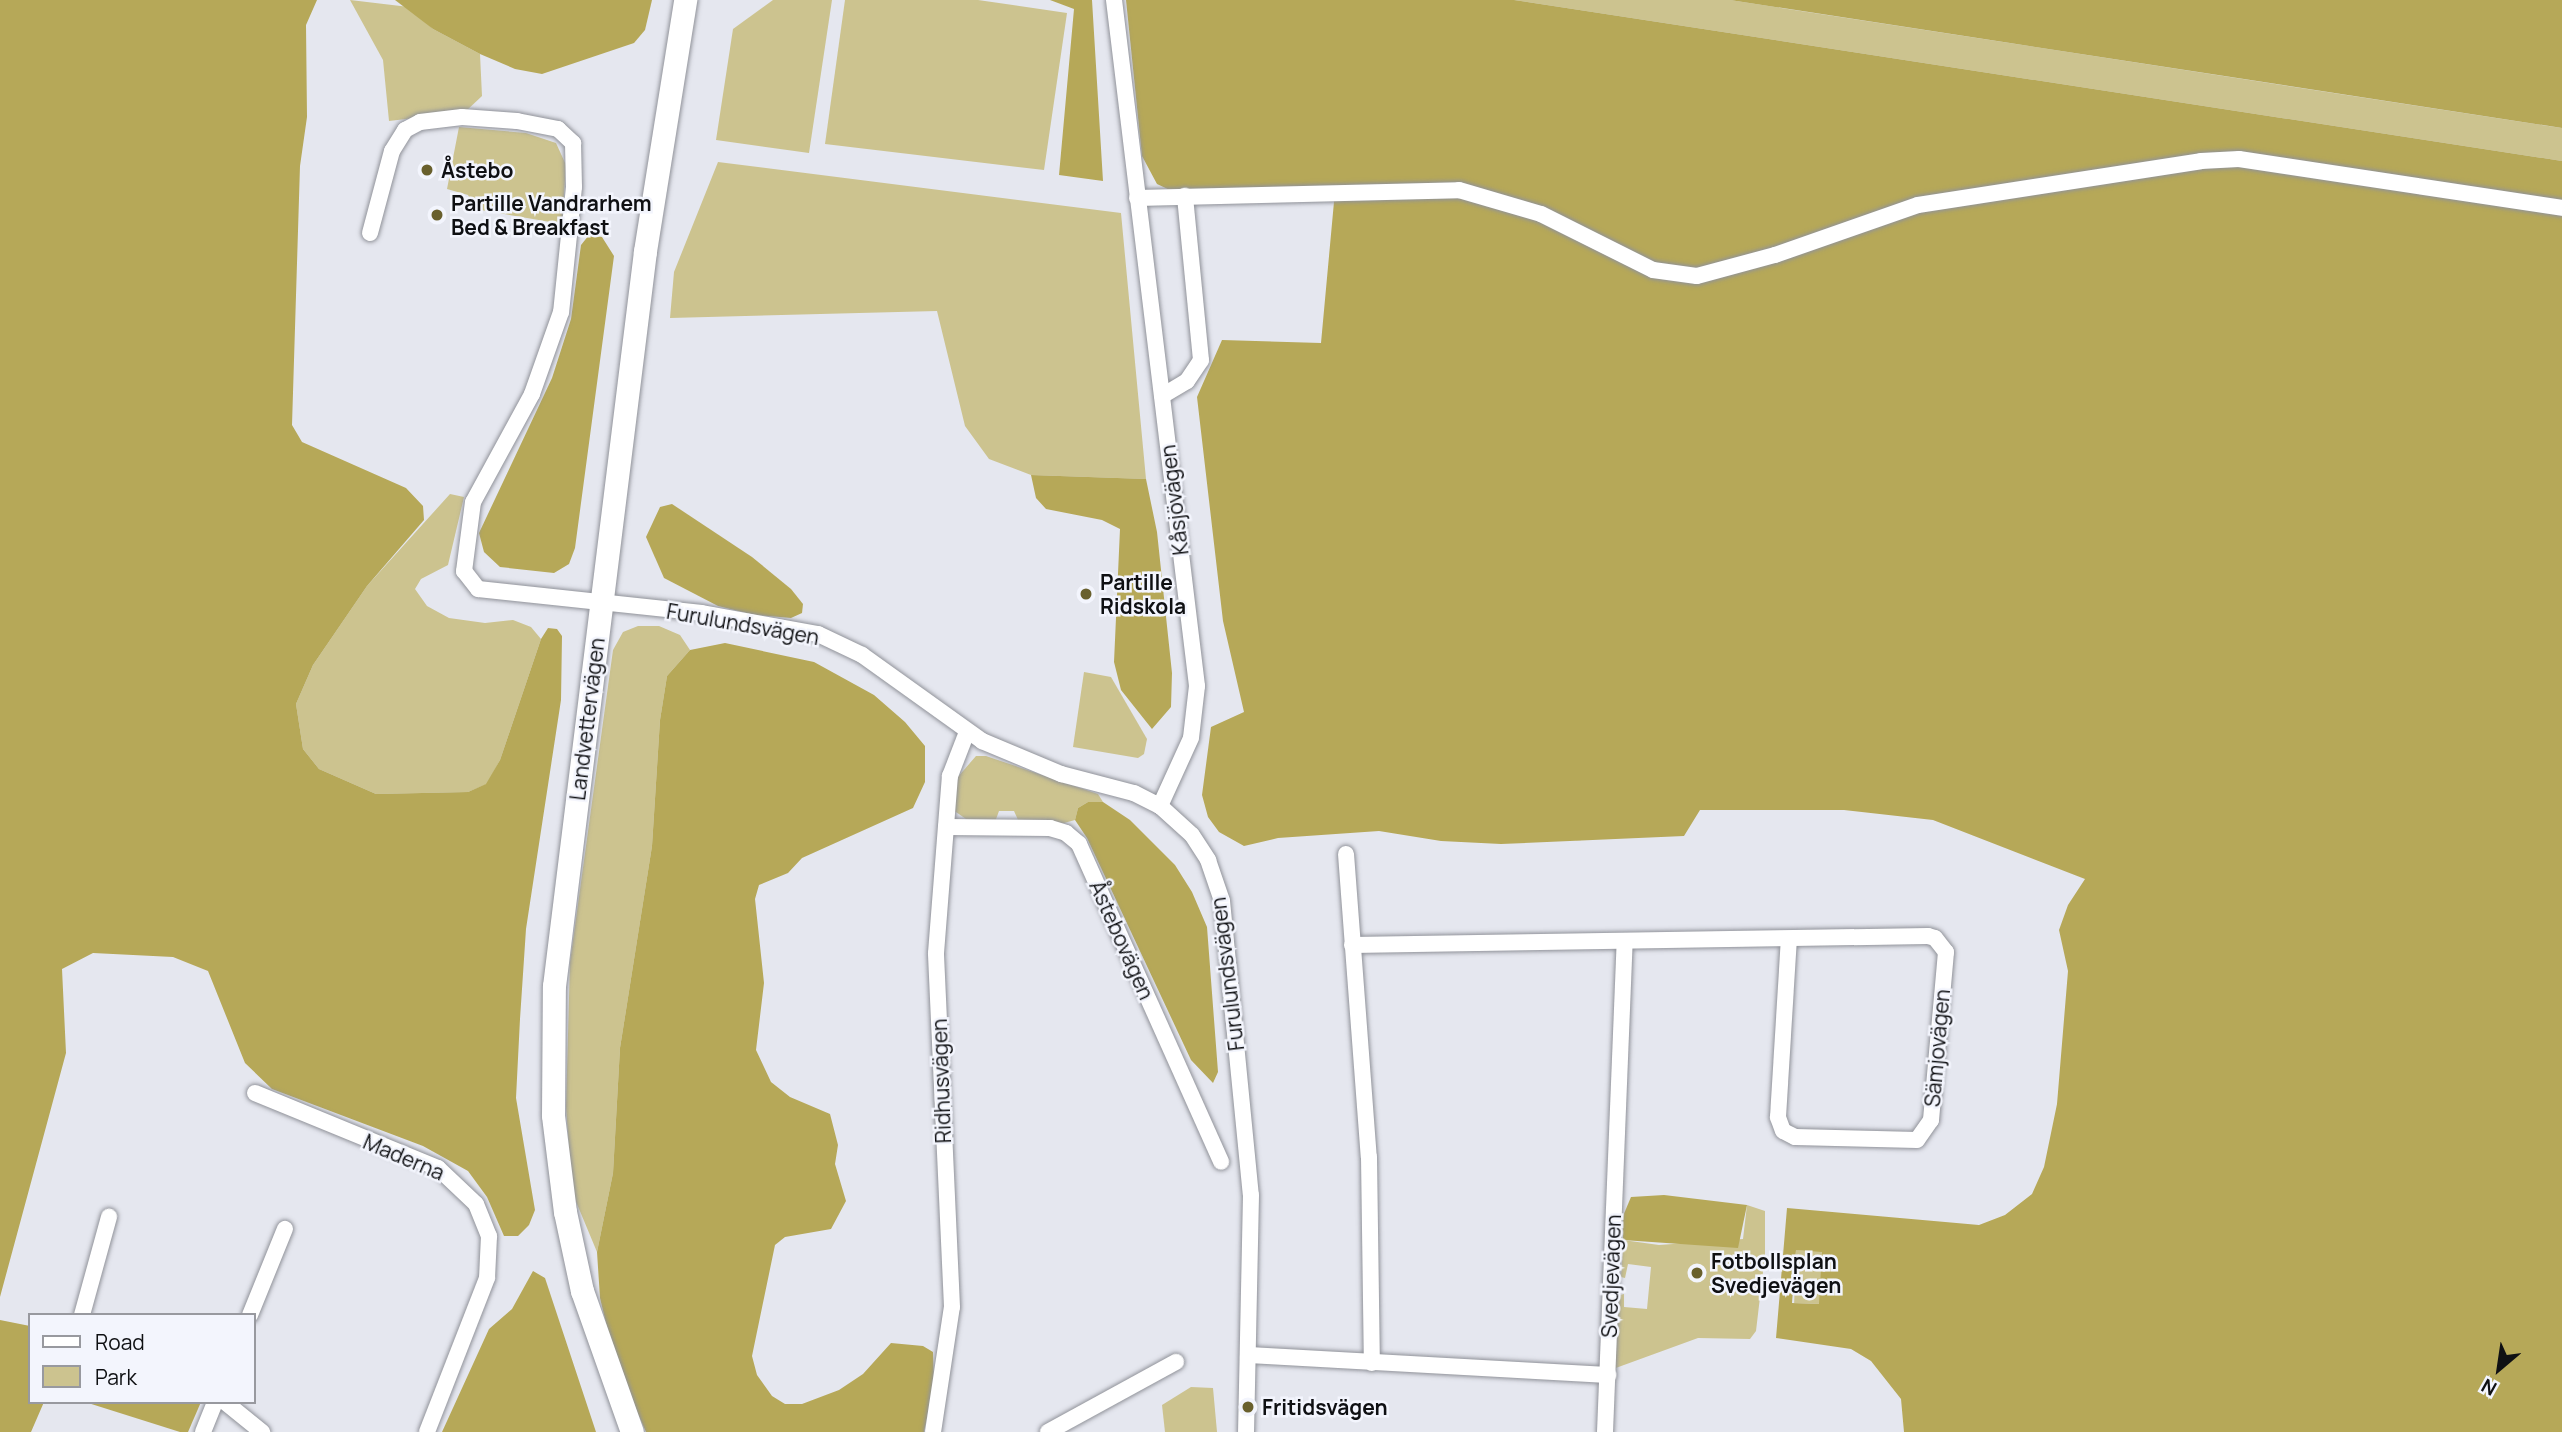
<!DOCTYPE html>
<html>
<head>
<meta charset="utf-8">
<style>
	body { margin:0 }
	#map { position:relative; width:2562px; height:1432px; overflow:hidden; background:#e5e7ef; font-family:Manrope,sans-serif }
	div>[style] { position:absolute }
	.green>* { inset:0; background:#ccc38f; transform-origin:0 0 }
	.forest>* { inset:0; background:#b6a858 }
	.roads { filter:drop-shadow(0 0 2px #909299) drop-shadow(0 0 2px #909299) }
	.street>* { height:16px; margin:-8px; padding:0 8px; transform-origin:8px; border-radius:8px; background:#fff }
	.secondary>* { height:23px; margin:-11.5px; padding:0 11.5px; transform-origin:11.5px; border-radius:11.5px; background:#fff }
	.dots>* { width:19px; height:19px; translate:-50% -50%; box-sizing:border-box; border:4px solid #f3f5fd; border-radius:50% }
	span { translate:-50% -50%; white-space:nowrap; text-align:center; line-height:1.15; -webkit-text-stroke:5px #f3f5fd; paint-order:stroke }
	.poi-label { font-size:21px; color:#0f1013; font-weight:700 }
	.left { translate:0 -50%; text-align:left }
	.street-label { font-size:21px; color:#0f1013 }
	.legend { position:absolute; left:28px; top:1313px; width:228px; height:91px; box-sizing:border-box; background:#f3f5fd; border:2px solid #98999f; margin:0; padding:9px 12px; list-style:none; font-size:21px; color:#0f1013 }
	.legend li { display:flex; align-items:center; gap:14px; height:35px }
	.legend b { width:35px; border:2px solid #98999f }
	.north { position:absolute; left:2464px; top:1334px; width:70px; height:70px; -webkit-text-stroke:5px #f3f5fd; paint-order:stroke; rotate:209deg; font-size:19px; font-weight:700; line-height:28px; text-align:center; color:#0f1013 }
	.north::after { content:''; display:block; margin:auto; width:24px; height:32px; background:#0f1013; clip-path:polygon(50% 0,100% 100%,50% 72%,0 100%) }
</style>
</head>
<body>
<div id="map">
	<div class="green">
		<i style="clip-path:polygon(350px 0,409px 7px,433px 29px,480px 54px,482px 96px,465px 112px,389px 121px,383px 60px)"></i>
		<i style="clip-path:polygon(773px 0,832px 0,809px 153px,716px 140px,733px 29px)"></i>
		<i style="clip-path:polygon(845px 0,978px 0,1067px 13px,1044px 170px,825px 144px)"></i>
		<i style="clip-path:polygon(1514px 0,1730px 0,2509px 120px,2562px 128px,2562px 161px)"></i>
		<i style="clip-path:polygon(459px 127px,526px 133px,556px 143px,566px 165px,562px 224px,475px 209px,468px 195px,447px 189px)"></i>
		<i style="clip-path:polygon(718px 162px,1121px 213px,1146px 479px,1031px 475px,989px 459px,965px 426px,937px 311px,670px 318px,674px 272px)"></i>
		<i style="clip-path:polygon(450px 494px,464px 497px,448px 565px,421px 579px,415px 589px,427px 606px,449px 618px,485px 623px,513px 620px,531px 627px,541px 639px,500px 760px,487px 784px,468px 792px,376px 794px,319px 769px,303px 749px,296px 704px,313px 665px,367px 586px)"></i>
		<i style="clip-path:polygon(638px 626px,659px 626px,680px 635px,690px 650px,667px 676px,660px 720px,652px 846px,620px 1048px,613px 1173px,597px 1252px,572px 1192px,566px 1107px,570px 962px,613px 650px,623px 632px)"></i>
		<i style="clip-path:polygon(1084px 672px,1111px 677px,1147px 739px,1144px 754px,1138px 758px,1073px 747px)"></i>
		<i style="clip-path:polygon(976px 756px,986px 756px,1098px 794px,1103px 802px,1088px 802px,1078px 808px,1075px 820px,1064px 823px,1019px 822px,1014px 811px,999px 811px,995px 822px,969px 821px,953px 810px,957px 778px)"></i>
		<i style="clip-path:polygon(1747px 1205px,1765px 1211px,1765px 1255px,1756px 1331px,1750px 1339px,1698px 1338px,1613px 1369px,1620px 1295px,1624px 1294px,1624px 1307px,1647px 1309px,1651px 1267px,1628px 1264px,1625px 1278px,1621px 1277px,1623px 1240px,1659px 1245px,1743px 1239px)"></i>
		<i style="left:1796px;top:1250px;width:26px;height:53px;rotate:2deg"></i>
		<i style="clip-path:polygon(1191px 1387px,1213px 1388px,1217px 1432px,1165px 1432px,1162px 1405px)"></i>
	</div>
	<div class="forest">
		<i style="clip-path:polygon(0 0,317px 0,306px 25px,307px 117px,300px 166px,292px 425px,302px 442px,406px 488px,423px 506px,424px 520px,367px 586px,313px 665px,296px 704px,303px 749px,319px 769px,376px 794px,468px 792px,486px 784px,500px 760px,541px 639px,548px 628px,557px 629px,562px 636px,561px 700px,526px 929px,520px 1019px,516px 1098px,535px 1210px,529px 1225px,518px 1236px,504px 1236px,487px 1197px,468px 1171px,423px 1146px,272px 1089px,245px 1063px,208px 971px,173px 957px,93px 953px,62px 969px,66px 1053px,0 1297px)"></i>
		<i style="clip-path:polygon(395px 0,652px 0,645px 30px,634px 43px,542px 74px,515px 69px,480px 54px,433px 29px)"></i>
		<i style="clip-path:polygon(1050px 0,1092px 0,1103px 181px,1059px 175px,1074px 9px)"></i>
		<i style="clip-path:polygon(evenodd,1126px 0,1514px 0,2562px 161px,2562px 1432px,1904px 1432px,1901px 1399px,1871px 1361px,1851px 1349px,1776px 1338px,1787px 1208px,1979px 1225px,2005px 1215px,2032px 1194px,2044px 1167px,2057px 1104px,2068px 971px,2059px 930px,2068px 905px,2085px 879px,1933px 820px,1844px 810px,1700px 810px,1684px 836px,1501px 844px,1441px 841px,1379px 831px,1278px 838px,1244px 846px,1219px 832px,1208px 817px,1202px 795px,1211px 727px,1244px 712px,1223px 621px,1197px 397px,1222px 340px,1321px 343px,1335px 191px,1172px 191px,1157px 184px,1142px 156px,1126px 0,1796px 1250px,1822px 1252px,1819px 1304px,1792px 1303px,1796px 1250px)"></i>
		<i style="clip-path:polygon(1730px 0,2562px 0,2562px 128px,2010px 43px)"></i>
		<i style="clip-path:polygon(589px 235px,602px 237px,614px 256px,575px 548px,569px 564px,554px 573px,500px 567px,484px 552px,479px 533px,552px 378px,571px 319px,581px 245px)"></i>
		<i style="clip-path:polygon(1031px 475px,1146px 479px,1157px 532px,1172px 673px,1171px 707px,1152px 729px,1121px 690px,1114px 662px,1120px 529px,1102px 520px,1046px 509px,1036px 498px)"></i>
		<i style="clip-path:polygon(672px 504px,752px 557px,791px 589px,803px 604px,802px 613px,791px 618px,755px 615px,718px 606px,664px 578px,646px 537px,660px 507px)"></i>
		<i style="clip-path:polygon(725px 643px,814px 662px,874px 695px,905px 722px,925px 746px,925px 782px,913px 808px,802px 858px,788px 873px,759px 885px,755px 899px,764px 983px,756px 1050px,771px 1082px,790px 1097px,830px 1114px,838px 1145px,835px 1164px,846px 1201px,831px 1229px,785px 1237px,775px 1245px,752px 1356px,757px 1375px,772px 1396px,785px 1404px,802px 1404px,839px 1390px,863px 1374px,891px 1343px,923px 1346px,933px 1352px,934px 1384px,924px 1432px,646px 1432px,616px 1364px,600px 1298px,597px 1252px,613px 1173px,620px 1048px,652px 846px,660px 720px,667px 676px,690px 650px)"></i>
		<i style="clip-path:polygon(1088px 802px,1103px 802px,1130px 820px,1175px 865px,1192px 892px,1207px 927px,1218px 1072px,1213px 1083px,1191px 1060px,1087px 838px,1075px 820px,1078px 808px)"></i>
		<i style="clip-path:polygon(1664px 1195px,1747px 1205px,1738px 1248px,1623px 1240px,1623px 1216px,1631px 1197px)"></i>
		<i style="clip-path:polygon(533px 1271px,545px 1278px,596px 1432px,442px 1432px,489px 1329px,512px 1309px)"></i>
		<i style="clip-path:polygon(0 1320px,30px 1326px,30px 1402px,44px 1402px,31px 1432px,0 1432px)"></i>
		<i style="clip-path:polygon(85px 1402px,201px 1402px,188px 1432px,180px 1432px)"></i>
	</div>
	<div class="roads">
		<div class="street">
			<i style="left:1114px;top:0;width:691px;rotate:83.1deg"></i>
			<i style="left:1197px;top:686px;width:52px;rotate:96.6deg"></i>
			<i style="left:1191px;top:738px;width:75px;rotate:114.5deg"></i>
			<i style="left:1137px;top:198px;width:322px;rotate:-1.4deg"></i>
			<i style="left:1459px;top:190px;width:85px;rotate:16.3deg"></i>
			<i style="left:1541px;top:214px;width:125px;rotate:26.6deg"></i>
			<i style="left:1653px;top:270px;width:44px;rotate:7.8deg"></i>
			<i style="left:1697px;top:276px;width:81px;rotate:-15.1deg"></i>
			<i style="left:1775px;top:255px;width:151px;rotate:-19.3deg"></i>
			<i style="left:1918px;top:205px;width:286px;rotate:-8.8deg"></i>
			<i style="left:2201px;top:161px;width:38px;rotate:-3deg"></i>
			<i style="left:2239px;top:159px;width:327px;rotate:8.6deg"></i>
			<i style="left:370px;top:233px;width:85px;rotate:-75deg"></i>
			<i style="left:392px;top:151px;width:25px;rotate:-58deg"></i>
			<i style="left:405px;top:130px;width:17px;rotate:-28deg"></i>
			<i style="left:420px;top:122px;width:42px;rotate:-6.8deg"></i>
			<i style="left:462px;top:117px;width:55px;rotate:4.2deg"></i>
			<i style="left:517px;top:121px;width:42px;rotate:11deg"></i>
			<i style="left:558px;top:129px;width:21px;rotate:43deg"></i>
			<i style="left:573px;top:143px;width:44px;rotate:88.7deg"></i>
			<i style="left:574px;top:187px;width:126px;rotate:95.9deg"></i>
			<i style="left:561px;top:312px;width:87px;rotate:109.5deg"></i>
			<i style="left:532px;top:394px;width:123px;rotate:118.6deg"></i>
			<i style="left:473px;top:502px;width:70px;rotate:97.4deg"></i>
			<i style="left:464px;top:571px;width:23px;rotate:52deg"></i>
			<i style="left:478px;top:589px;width:225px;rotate:6.1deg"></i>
			<i style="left:702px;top:613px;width:118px;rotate:10.3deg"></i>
			<i style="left:818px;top:634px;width:49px;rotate:25.5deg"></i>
			<i style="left:862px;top:655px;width:148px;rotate:35.6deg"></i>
			<i style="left:982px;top:741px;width:86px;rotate:22.7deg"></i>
			<i style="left:1061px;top:774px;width:75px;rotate:14.6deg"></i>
			<i style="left:1134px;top:793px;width:29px;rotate:27deg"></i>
			<i style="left:1160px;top:806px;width:43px;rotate:42.2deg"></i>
			<i style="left:1192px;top:835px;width:30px;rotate:57deg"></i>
			<i style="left:1208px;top:860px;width:43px;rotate:71.1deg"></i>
			<i style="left:1222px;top:901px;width:295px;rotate:84.4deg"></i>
			<i style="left:1251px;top:1195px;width:237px;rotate:91.2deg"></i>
			<i style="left:1162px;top:396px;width:29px;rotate:-31deg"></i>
			<i style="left:1187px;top:381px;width:25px;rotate:-56deg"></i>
			<i style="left:1201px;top:360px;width:165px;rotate:-95.6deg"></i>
			<i style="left:946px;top:827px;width:104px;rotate:0.6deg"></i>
			<i style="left:1050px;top:828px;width:17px;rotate:17deg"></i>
			<i style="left:1066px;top:833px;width:17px;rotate:40deg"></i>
			<i style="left:1079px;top:844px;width:348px;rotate:65.9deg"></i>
			<i style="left:1346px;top:854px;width:304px;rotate:85.7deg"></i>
			<i style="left:1369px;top:1157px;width:206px;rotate:89.2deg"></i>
			<i style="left:1352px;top:945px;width:576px;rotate:-0.9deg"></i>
			<i style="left:1928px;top:936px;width:7px;rotate:16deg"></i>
			<i style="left:1935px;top:938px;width:18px;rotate:52deg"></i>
			<i style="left:1946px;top:952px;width:169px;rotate:95.1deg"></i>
			<i style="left:1931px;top:1120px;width:24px;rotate:125deg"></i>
			<i style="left:1917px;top:1140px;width:122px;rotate:-178.6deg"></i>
			<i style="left:1795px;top:1137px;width:13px;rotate:-153deg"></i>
			<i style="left:1783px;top:1131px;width:15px;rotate:-110deg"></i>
			<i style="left:1778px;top:1117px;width:178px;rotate:-86.5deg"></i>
			<i style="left:255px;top:1093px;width:198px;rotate:22.3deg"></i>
			<i style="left:438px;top:1168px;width:52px;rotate:43.5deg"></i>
			<i style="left:476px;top:1204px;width:35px;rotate:68deg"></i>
			<i style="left:489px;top:1236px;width:42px;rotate:92.7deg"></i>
			<i style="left:487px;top:1278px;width:165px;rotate:111.3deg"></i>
			<i style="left:82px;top:1315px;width:102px;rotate:-74.6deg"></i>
			<i style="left:250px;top:1315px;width:93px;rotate:-67.9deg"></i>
			<i style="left:1248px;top:1355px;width:361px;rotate:3.2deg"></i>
			<i style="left:225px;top:1402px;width:48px;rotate:39deg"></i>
			<i style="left:203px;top:1432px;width:32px;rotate:-68deg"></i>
			<i style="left:933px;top:1432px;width:126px;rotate:-81.4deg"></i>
			<i style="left:952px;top:1307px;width:354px;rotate:-92.6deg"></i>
			<i style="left:936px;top:953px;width:178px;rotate:-85.5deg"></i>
			<i style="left:950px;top:776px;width:47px;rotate:-68.9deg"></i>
			<i style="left:1048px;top:1432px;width:146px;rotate:-28.7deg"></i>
			<i style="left:1605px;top:1432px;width:490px;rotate:-87.7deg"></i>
		</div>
		<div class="secondary">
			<i style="left:632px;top:1432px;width:150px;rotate:-109.5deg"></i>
			<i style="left:582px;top:1291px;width:81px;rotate:-102.1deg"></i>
			<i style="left:565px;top:1212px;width:98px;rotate:-97.1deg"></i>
			<i style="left:553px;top:1115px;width:129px;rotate:-89.6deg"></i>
			<i style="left:554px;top:986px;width:741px;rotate:-82.94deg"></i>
			<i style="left:645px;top:251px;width:254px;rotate:-80.9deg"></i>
		</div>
	</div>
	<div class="dots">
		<i style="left:427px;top:170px;background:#69602d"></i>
		<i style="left:437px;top:215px;background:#69602d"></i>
		<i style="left:1086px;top:594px;background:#69602d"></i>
		<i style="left:1697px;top:1273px;background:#69602d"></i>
		<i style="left:1248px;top:1407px;background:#69602d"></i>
	</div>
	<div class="poi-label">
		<span class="left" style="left:441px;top:170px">Åstebo</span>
		<span class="left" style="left:451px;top:215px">Partille Vandrarhem<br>Bed &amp; Breakfast</span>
		<span class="left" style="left:1100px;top:594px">Partille<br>Ridskola</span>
		<span class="left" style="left:1711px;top:1273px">Fotbollsplan<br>Svedjevägen</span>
		<span class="left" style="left:1262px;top:1407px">Fritidsvägen</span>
	</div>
	<div class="street-label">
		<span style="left:1174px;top:500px;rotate:-97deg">Kåsjövägen</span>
		<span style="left:743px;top:624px;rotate:10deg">Furulundsvägen</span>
		<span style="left:587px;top:719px;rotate:-83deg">Landvettervägen</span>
		<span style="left:1122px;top:940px;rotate:66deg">Åstebovägen</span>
		<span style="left:1227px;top:974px;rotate:-97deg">Furulundsvägen</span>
		<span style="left:1937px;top:1048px;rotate:-85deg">Sämjovägen</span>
		<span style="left:941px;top:1081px;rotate:-92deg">Ridhusvägen</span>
		<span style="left:404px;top:1157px;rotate:23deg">Maderna</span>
		<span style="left:1611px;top:1276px;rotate:-88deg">Svedjevägen</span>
	</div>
	<ul class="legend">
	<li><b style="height:9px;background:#fff"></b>Road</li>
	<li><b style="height:19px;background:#ccc38f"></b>Park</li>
	</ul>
	<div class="north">N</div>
</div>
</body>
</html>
